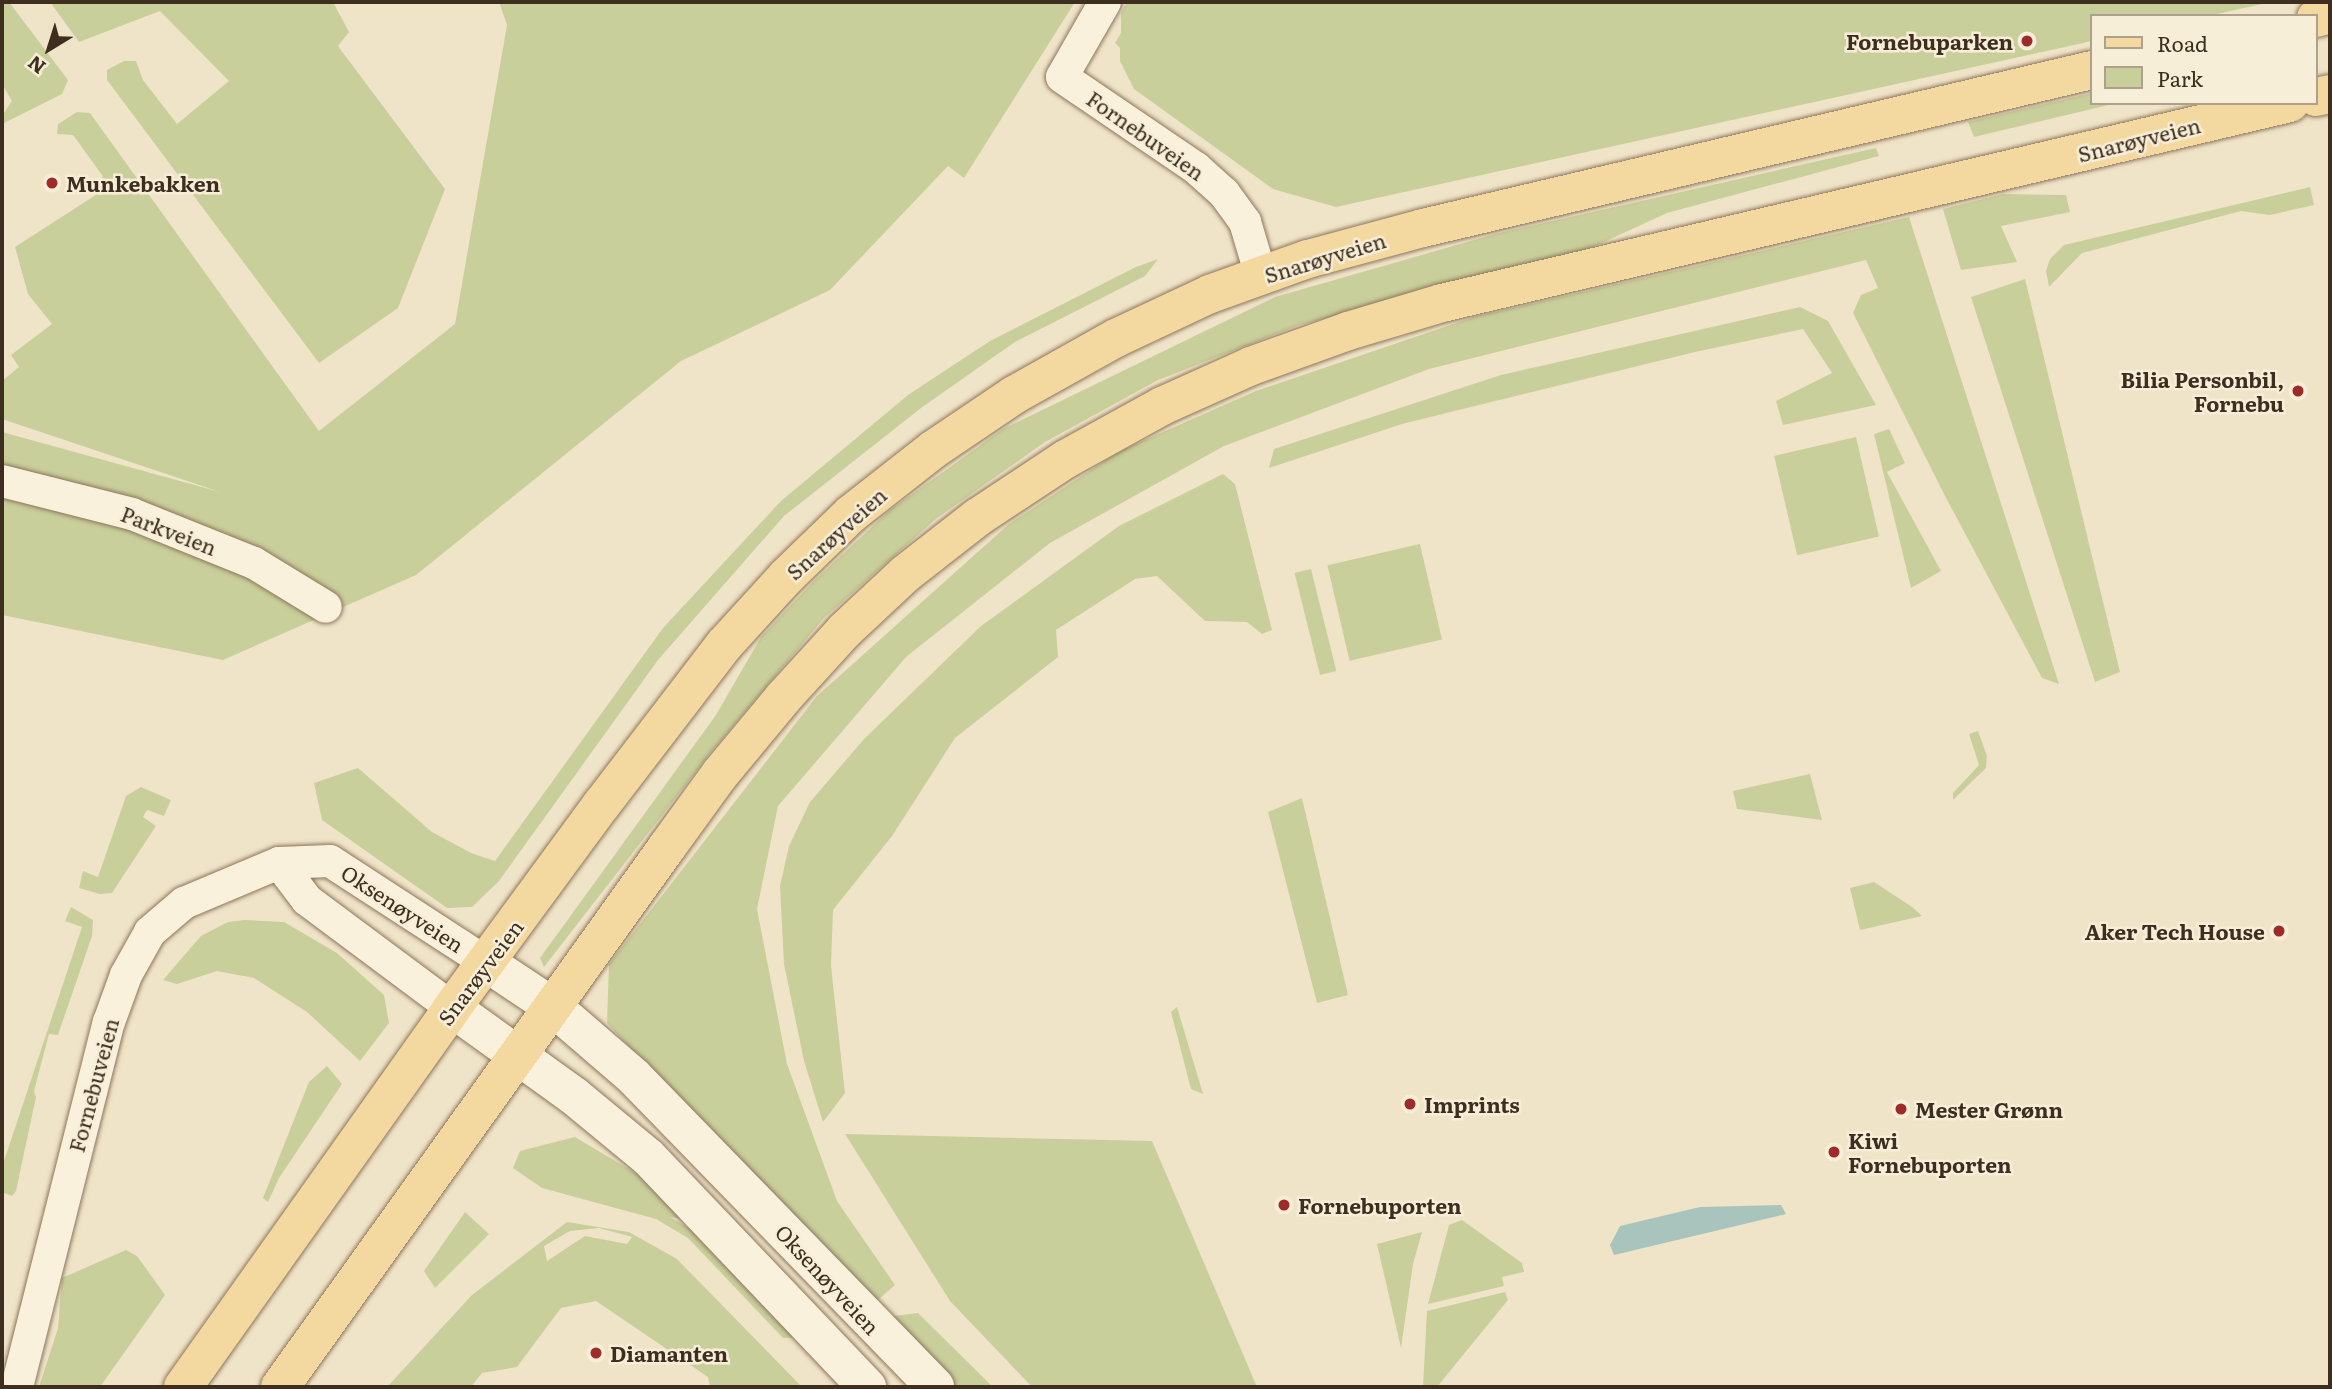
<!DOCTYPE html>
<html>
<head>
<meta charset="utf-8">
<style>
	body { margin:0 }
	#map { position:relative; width:2332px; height:1389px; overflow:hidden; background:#f0e4c8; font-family:Literata,serif }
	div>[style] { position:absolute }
	.green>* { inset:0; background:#c9cf9b; transform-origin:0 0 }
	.water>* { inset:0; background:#a9c4bc }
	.roads { filter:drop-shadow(0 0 2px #8d765c) drop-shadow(0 0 2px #8d765c) }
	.street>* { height:32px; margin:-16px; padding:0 16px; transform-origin:16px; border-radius:16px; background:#faf1dc }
	.secondary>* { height:38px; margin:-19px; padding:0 19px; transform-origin:19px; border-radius:19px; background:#faf1dc }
	.primary>* { height:38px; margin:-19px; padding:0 19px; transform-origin:19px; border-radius:19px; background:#f3d9a0 }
	.dots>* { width:19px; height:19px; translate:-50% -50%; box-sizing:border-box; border:4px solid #f7eed8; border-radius:50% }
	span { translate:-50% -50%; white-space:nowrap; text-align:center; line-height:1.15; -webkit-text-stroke:5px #f7eed8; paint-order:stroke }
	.poi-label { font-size:21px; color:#3d2e20; font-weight:700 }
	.right { translate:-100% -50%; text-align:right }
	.left { translate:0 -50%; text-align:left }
	.street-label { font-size:21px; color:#3d2e20 }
	.frame { position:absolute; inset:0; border:4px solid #3d2e20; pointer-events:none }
	.legend { position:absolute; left:2090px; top:14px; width:228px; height:91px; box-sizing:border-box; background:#f7eed8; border:2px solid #ada18e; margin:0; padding:9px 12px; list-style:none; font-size:21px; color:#3d2e20 }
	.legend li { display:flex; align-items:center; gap:14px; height:35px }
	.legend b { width:35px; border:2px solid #ada18e }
	.north { position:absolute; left:14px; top:14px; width:70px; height:70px; -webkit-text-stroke:5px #f7eed8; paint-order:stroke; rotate:218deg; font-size:19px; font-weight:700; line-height:28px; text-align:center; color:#3d2e20 }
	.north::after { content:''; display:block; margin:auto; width:24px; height:32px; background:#3d2e20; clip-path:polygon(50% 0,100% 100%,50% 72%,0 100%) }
</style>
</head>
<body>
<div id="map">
	<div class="green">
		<i style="clip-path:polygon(2px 2px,9px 2px,68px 80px,62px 94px,2px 124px,2px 116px,12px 101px,2px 84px)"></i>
		<i style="clip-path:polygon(50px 2px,333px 2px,349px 32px,338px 46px,445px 189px,398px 308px,319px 363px,107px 80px,107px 70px,124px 61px,136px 61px,143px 80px,177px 124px,229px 81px,160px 11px,79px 42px)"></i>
		<i style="clip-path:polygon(499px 2px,1075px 2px,964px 178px,948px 166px,830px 290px,681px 361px,416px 575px,223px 660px,2px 615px,2px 432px,220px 492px,2px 419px,2px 381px,19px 367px,11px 355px,52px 324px,28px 294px,15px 247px,105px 189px,102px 175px,73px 135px,57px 134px,58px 124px,77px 112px,90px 113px,319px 431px,455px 324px,507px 25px)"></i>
		<i style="clip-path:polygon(1127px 2px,2271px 2px,2208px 16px,2092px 16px,2092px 41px,1336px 207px,1273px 189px,1134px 89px,1120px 61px,1120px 48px,1115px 43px,1121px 33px,1121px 13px)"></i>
		<i style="clip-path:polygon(2092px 93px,2092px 103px,2117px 103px,1974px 137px,1968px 122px)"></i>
		<i style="clip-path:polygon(1876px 148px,1879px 156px,1667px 213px,1580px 253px,1299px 325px,1158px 380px,1045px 442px,937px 518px,824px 618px,711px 752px,544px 967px,540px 958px,716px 715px,761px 637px,813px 582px,889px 511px,1003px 429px,1275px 297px,1495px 234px)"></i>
		<i style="clip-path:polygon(2310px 187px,2314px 205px,2270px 215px,2241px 211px,2082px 253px,2049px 287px,2046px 271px,2050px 259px,2064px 245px)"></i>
		<i style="clip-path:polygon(2003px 194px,2066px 195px,2070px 212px,2001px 226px,2017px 262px,1961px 270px,1943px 209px)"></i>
		<i style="clip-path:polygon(1909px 217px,2059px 684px,2042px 678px,1944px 494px,1853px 313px,1861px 295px,1878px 288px,1866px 260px,1429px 369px,1224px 446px,1050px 543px,906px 657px,778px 806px,757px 909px,787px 1064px,837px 1201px,895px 1285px,871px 1306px,607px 1023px,609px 964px,817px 696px,1009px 524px,1120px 451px,1256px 391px,1474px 317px)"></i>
		<i style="clip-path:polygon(1158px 259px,1145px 276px,1015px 342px,921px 408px,784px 516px,658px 660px,499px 881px,472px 907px,447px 908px,322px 820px,314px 783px,358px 768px,432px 832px,471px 853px,495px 861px,663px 628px,781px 501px,908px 395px,990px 341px,1136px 267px)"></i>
		<i style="clip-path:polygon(2025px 279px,2120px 672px,2095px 682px,1971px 297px)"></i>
		<i style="clip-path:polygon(1800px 307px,1828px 321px,1876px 405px,1783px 425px,1776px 401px,1832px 373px,1803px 329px,1695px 352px,1402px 424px,1269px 468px,1274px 449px,1501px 375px)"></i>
		<i style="clip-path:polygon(1889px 429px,1905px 463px,1887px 472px,1941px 571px,1911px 588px,1874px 434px)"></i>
		<i style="left:1856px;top:437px;width:102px;height:84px;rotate:77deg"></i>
		<i style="clip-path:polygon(1223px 474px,1235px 484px,1272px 630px,1262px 634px,1247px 622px,1205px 621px,1157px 576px,1135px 579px,1056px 630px,1058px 657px,955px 738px,892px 836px,833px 910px,831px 966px,845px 1093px,823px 1122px,804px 1061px,784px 964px,780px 886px,789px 846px,810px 802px,864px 739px,981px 626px,1119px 526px)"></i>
		<i style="left:1420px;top:544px;width:98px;height:95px;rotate:77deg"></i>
		<i style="left:1311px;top:569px;width:105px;height:17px;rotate:76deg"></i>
		<i style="clip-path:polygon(1978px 731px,1987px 756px,1986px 768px,1953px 800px,1953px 793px,1979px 765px,1969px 734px)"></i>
		<i style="clip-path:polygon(1810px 774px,1822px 820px,1737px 809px,1733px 791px)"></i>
		<i style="clip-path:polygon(141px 787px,171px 800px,164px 816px,147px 810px,143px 817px,156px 826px,112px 893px,100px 894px,79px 888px,83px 871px,98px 877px,126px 796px)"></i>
		<i style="clip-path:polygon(1302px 798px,1348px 995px,1317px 1003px,1268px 812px)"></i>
		<i style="clip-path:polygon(1874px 882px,1912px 907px,1922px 916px,1860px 930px,1850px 888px)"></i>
		<i style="clip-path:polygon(71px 907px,93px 920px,92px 936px,58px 1035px,49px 1034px,34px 1091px,36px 1097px,16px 1191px,12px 1196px,2px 1192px,2px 1161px,4px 1161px,82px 927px,65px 921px)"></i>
		<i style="clip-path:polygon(245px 920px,284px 922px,337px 953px,384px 995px,389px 1023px,360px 1061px,307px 1012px,254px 978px,217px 971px,177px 984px,163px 980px,201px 936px,228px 922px)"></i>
		<i style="clip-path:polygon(1177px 1007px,1203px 1094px,1191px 1089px,1171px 1012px)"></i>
		<i style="clip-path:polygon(327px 1066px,342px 1084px,279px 1178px,268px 1202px,263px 1198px,309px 1082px)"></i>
		<i style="clip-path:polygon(845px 1134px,1152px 1141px,1257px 1387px,1032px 1387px,950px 1301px)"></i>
		<i style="clip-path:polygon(575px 1137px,642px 1177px,681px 1219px,670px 1217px,694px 1231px,803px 1337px,783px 1338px,688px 1238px,656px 1219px,542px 1188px,513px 1168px,520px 1151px)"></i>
		<i style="clip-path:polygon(465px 1212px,489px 1234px,435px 1288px,424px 1271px)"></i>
		<i style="clip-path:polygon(1462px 1220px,1522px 1263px,1524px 1272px,1502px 1277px,1504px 1286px,1428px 1304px,1449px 1225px)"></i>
		<i style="clip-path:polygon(evenodd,567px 1222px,629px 1232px,677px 1259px,802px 1387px,710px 1387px,708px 1377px,596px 1301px,561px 1308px,517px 1367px,482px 1373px,471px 1387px,387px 1387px,472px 1295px,567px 1222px,599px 1228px,632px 1237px,627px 1244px,585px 1236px,547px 1261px,544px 1246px,570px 1231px,599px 1228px)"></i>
		<i style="clip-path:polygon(1422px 1232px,1413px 1264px,1401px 1348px,1377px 1244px)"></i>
		<i style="clip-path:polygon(126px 1250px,137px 1256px,165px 1295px,100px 1387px,39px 1387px,58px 1328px,62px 1278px)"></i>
		<i style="clip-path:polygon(1505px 1292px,1508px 1300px,1437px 1387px,1423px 1387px,1427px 1311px)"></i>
		<i style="clip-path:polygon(918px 1313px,993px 1387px,955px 1387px,887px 1317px)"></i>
	</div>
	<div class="water">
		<i style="clip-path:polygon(1781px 1205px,1786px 1214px,1614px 1255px,1610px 1245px,1620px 1226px,1700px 1207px)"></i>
	</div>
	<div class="roads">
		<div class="street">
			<i style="left:1105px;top:2px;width:86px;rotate:119.8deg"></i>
			<i style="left:1062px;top:77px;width:162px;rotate:34.2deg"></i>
			<i style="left:1196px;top:168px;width:38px;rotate:42deg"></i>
			<i style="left:1224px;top:193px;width:36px;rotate:54deg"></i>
			<i style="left:1245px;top:222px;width:56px;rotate:73.5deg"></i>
			<i style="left:2px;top:481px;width:134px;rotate:14.2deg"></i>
			<i style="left:132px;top:514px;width:131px;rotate:21.9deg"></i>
			<i style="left:254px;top:563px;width:84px;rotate:31.4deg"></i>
			<i style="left:279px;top:863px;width:46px;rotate:52.9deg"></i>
			<i style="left:307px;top:900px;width:181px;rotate:36.7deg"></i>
			<i style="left:17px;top:1387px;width:376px;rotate:-75.9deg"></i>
			<i style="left:109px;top:1022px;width:50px;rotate:-70.1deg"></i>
			<i style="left:126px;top:975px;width:49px;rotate:-60.8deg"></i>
			<i style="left:150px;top:932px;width:45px;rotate:-40.5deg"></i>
			<i style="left:184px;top:903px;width:103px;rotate:-22.8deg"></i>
			<i style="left:279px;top:863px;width:51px;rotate:-2.2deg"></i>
			<i style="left:330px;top:861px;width:187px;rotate:33deg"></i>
		</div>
		<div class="secondary">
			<i style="left:487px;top:963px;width:79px;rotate:33.7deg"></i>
			<i style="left:553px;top:1007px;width:107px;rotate:40.8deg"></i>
			<i style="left:634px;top:1077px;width:432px;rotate:45.8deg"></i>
			<i style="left:452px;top:1008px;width:150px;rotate:35.8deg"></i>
			<i style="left:574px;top:1096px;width:96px;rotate:39.5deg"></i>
			<i style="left:648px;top:1157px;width:318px;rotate:46.4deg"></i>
		</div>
		<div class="primary">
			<i style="left:2316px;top:18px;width:15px;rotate:-16deg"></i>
			<i style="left:2316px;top:97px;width:14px;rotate:-12deg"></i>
			<i style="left:183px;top:1387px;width:465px;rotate:-54.6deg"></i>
			<i style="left:452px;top:1008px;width:253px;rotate:-53.7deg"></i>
			<i style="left:602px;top:804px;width:200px;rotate:-52.5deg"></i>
			<i style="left:724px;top:645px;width:92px;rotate:-47.6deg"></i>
			<i style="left:786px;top:577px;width:91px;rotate:-44.1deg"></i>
			<i style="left:851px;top:514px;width:105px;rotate:-38.1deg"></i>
			<i style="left:934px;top:449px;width:97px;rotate:-34deg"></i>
			<i style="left:1014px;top:395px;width:117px;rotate:-29.2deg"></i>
			<i style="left:1116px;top:338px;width:104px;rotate:-25.1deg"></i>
			<i style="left:1210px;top:294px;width:104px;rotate:-19.7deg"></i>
			<i style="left:1308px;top:259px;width:119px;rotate:-15.1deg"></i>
			<i style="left:1423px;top:228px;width:687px;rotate:-13.29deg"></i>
			<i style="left:280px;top:1387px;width:664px;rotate:-54.37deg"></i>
			<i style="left:667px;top:847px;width:90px;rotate:-54deg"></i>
			<i style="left:720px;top:774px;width:99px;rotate:-50.3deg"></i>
			<i style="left:783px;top:698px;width:92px;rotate:-47.6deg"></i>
			<i style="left:845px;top:630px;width:82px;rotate:-43deg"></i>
			<i style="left:905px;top:574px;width:93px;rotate:-38deg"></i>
			<i style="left:978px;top:517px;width:105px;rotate:-33.4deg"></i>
			<i style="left:1066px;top:459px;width:110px;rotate:-28.9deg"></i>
			<i style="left:1162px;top:406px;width:98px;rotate:-24.2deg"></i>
			<i style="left:1251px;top:366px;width:103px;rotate:-19.8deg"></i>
			<i style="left:1348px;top:331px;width:98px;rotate:-16.6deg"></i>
			<i style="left:1442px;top:303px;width:871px;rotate:-13.27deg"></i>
		</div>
	</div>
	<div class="dots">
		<i style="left:2027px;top:41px;background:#9e2a2b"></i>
		<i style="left:52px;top:183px;background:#9e2a2b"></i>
		<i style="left:2298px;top:391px;background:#9e2a2b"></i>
		<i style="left:2279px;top:931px;background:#9e2a2b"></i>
		<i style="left:1410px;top:1104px;background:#9e2a2b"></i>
		<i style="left:1901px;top:1109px;background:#9e2a2b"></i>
		<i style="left:1834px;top:1152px;background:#9e2a2b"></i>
		<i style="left:1284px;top:1205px;background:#9e2a2b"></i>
		<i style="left:596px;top:1353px;background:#9e2a2b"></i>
	</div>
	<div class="poi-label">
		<span class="right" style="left:2013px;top:41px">Fornebuparken</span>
		<span class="left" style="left:66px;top:183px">Munkebakken</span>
		<span class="right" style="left:2284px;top:391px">Bilia Personbil,<br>Fornebu</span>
		<span class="right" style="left:2265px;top:931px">Aker Tech House</span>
		<span class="left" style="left:1424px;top:1104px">Imprints</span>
		<span class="left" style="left:1915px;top:1109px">Mester Grønn</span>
		<span class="left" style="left:1848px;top:1152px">Kiwi<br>Fornebuporten</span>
		<span class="left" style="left:1298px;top:1205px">Fornebuporten</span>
		<span class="left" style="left:610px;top:1353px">Diamanten</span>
	</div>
	<div class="street-label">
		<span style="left:1146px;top:135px;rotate:35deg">Fornebuveien</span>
		<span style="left:2139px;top:139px;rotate:-14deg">Snarøyveien</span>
		<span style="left:1325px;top:257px;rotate:-17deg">Snarøyveien</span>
		<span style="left:169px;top:530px;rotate:21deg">Parkveien</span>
		<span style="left:836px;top:533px;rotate:-42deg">Snarøyveien</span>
		<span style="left:403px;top:908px;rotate:33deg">Oksenøyveien</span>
		<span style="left:480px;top:972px;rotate:-53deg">Snarøyveien</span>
		<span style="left:93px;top:1085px;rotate:-75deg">Fornebuveien</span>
		<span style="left:828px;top:1279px;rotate:47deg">Oksenøyveien</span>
	</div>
	<div class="frame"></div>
	<ul class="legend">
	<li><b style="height:9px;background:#f3d9a0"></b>Road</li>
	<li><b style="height:19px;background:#c9cf9b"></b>Park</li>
	</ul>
	<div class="north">N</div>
</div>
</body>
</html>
